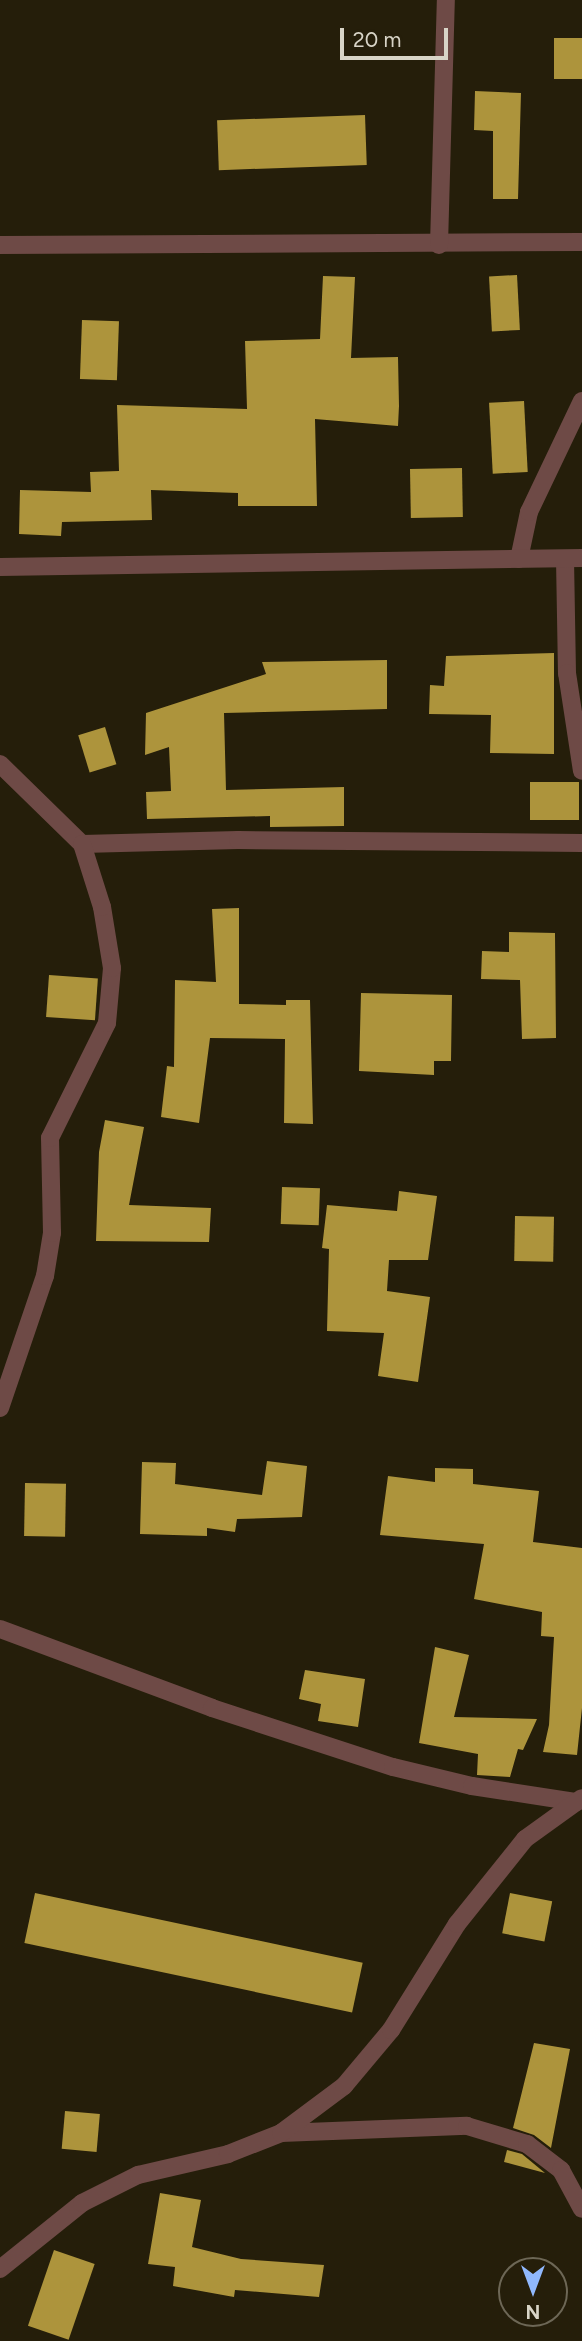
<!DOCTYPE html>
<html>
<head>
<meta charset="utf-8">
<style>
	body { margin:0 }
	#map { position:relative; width:582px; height:2341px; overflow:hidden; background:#251e0a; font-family:Figtree,sans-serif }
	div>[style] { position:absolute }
	.building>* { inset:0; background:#ad943c; transform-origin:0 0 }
	.street>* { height:18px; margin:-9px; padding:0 9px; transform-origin:9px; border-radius:9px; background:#6e4a46 }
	span { translate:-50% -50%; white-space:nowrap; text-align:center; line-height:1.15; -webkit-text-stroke:7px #251e0a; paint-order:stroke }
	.north { position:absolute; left:498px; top:2257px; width:70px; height:70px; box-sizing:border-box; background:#251e0a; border:2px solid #6d6756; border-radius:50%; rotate:180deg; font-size:19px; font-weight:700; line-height:28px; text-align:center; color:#d8d4c7 }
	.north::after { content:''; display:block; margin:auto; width:24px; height:32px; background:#90b8fd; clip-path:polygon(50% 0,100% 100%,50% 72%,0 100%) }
	.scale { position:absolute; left:340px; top:28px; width:108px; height:32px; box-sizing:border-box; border:4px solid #d8d4c7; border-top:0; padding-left:9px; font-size:21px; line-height:24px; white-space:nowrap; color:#d8d4c7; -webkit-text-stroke:5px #251e0a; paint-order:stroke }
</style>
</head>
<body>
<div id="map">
	<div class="building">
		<i style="left:554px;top:38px;width:28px;height:41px"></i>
		<i style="clip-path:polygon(475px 91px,521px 93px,518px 199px,493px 199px,493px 131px,474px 130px)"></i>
		<i style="left:365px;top:115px;width:50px;height:148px;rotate:88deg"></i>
		<i style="left:517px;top:275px;width:55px;height:28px;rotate:87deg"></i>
		<i style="clip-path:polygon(323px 276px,355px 277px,351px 358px,398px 357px,399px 406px,398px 426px,315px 419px,317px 506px,238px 506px,238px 493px,151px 490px,152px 520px,62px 522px,61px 536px,19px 534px,20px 490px,91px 492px,90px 472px,119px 471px,117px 405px,247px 409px,245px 341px,320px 339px)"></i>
		<i style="left:82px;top:320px;width:37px;height:59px;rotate:2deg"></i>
		<i style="left:524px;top:401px;width:71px;height:35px;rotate:87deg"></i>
		<i style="left:462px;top:468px;width:49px;height:52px;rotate:89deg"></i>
		<i style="clip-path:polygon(554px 653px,554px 754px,490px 753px,491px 715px,429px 714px,430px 685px,444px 686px,446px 656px)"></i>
		<i style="clip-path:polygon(387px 660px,387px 709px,224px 713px,226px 790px,344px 787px,344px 826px,270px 827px,270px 816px,147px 819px,146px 792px,171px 791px,169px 747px,145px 755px,146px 713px,266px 674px,262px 662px)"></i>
		<i style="left:105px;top:727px;width:39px;height:28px;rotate:73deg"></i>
		<i style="left:530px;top:782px;width:49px;height:38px"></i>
		<i style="clip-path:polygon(239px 908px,239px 1004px,286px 1005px,286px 1000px,310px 1000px,313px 1124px,284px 1123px,285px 1039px,210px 1038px,199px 1123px,161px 1117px,167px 1066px,174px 1067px,175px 980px,216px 982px,212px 909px)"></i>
		<i style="clip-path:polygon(509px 932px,555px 933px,556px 1038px,522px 1039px,520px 980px,481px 979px,482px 951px,509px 952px)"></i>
		<i style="left:49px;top:975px;width:49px;height:42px;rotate:4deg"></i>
		<i style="clip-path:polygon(361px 993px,452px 995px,451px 1061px,434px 1061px,434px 1075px,359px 1071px)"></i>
		<i style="clip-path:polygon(105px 1120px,144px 1127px,129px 1205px,211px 1208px,209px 1242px,96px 1241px,99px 1152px)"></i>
		<i style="left:282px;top:1187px;width:38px;height:37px;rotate:2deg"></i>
		<i style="clip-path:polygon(399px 1191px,437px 1196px,428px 1260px,389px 1260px,387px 1291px,430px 1297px,418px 1382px,378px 1376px,384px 1333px,327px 1331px,329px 1249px,322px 1248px,327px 1205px,397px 1211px)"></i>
		<i style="left:515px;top:1216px;width:39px;height:45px;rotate:1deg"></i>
		<i style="clip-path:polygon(267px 1461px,307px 1466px,302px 1517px,237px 1519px,235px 1532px,207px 1528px,207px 1536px,140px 1534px,142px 1462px,176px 1463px,175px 1484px,262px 1495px)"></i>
		<i style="clip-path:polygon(435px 1468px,473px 1469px,473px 1484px,539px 1491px,533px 1542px,582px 1548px,582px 1708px,577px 1755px,543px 1752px,549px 1725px,554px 1637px,541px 1636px,542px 1612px,474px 1599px,484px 1544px,380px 1535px,388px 1476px,435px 1482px)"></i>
		<i style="left:25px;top:1483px;width:41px;height:53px;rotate:1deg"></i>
		<i style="clip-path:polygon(435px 1647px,469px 1655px,454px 1717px,537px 1719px,523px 1750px,518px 1749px,510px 1777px,477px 1775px,478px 1754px,419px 1743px)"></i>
		<i style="clip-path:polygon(305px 1670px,365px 1679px,358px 1727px,318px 1721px,321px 1704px,299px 1699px)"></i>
		<i style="left:35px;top:1893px;width:335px;height:51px;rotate:12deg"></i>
		<i style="left:510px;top:1893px;width:43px;height:41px;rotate:11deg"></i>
		<i style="clip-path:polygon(534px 2043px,570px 2049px,551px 2148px,534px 2135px,513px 2128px)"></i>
		<i style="left:65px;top:2111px;width:35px;height:38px;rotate:5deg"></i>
		<i style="clip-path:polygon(507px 2150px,522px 2154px,545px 2173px,504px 2162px)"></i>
		<i style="clip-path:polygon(160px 2193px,201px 2200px,192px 2247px,241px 2259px,324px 2265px,319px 2297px,235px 2290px,234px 2297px,173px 2286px,175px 2267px,148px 2264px)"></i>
		<i style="left:54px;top:2250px;width:43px;height:80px;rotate:19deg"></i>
	</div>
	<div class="street">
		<i style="left:0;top:245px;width:582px;rotate:-0.3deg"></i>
		<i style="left:439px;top:245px;width:245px;rotate:-88.4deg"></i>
		<i style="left:519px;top:559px;width:48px;rotate:-78deg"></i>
		<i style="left:529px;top:512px;width:123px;rotate:-64.5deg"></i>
		<i style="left:565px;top:559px;width:114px;rotate:89deg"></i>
		<i style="left:567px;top:673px;width:99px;rotate:81.3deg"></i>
		<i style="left:0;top:567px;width:582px;rotate:-0.89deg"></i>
		<i style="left:0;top:764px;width:115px;rotate:44.3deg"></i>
		<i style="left:82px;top:844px;width:156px;rotate:-1.5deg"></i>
		<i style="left:238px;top:840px;width:344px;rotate:0.5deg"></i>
		<i style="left:0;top:1408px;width:139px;rotate:-71.2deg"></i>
		<i style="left:45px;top:1276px;width:44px;rotate:-80.8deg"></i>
		<i style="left:52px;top:1233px;width:95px;rotate:-91.2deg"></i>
		<i style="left:50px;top:1138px;width:128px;rotate:-63.6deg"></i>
		<i style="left:107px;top:1023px;width:55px;rotate:-84.8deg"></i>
		<i style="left:112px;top:968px;width:62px;rotate:-99.3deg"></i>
		<i style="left:102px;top:907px;width:66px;rotate:-107.6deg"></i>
		<i style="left:0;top:1629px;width:226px;rotate:20.4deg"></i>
		<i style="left:212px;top:1708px;width:190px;rotate:18.1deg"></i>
		<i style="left:393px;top:1767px;width:81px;rotate:13.5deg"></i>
		<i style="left:472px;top:1786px;width:106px;rotate:8.7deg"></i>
		<i style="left:281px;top:2133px;width:186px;rotate:-2.2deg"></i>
		<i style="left:467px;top:2126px;width:63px;rotate:16.7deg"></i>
		<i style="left:527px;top:2144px;width:43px;rotate:37.4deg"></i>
		<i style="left:561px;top:2170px;width:44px;rotate:61.7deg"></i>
		<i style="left:0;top:2269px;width:105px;rotate:-38.8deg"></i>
		<i style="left:82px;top:2203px;width:63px;rotate:-26.6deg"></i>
		<i style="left:138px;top:2175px;width:92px;rotate:-13.1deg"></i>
		<i style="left:228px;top:2154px;width:57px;rotate:-21.6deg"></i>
		<i style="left:281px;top:2133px;width:79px;rotate:-36.7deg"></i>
		<i style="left:344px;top:2086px;width:73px;rotate:-50deg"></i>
		<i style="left:391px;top:2030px;width:125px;rotate:-58.1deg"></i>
		<i style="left:457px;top:1924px;width:109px;rotate:-51.3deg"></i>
		<i style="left:525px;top:1839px;width:70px;rotate:-35.7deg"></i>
	</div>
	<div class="north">N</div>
	<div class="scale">20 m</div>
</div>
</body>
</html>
